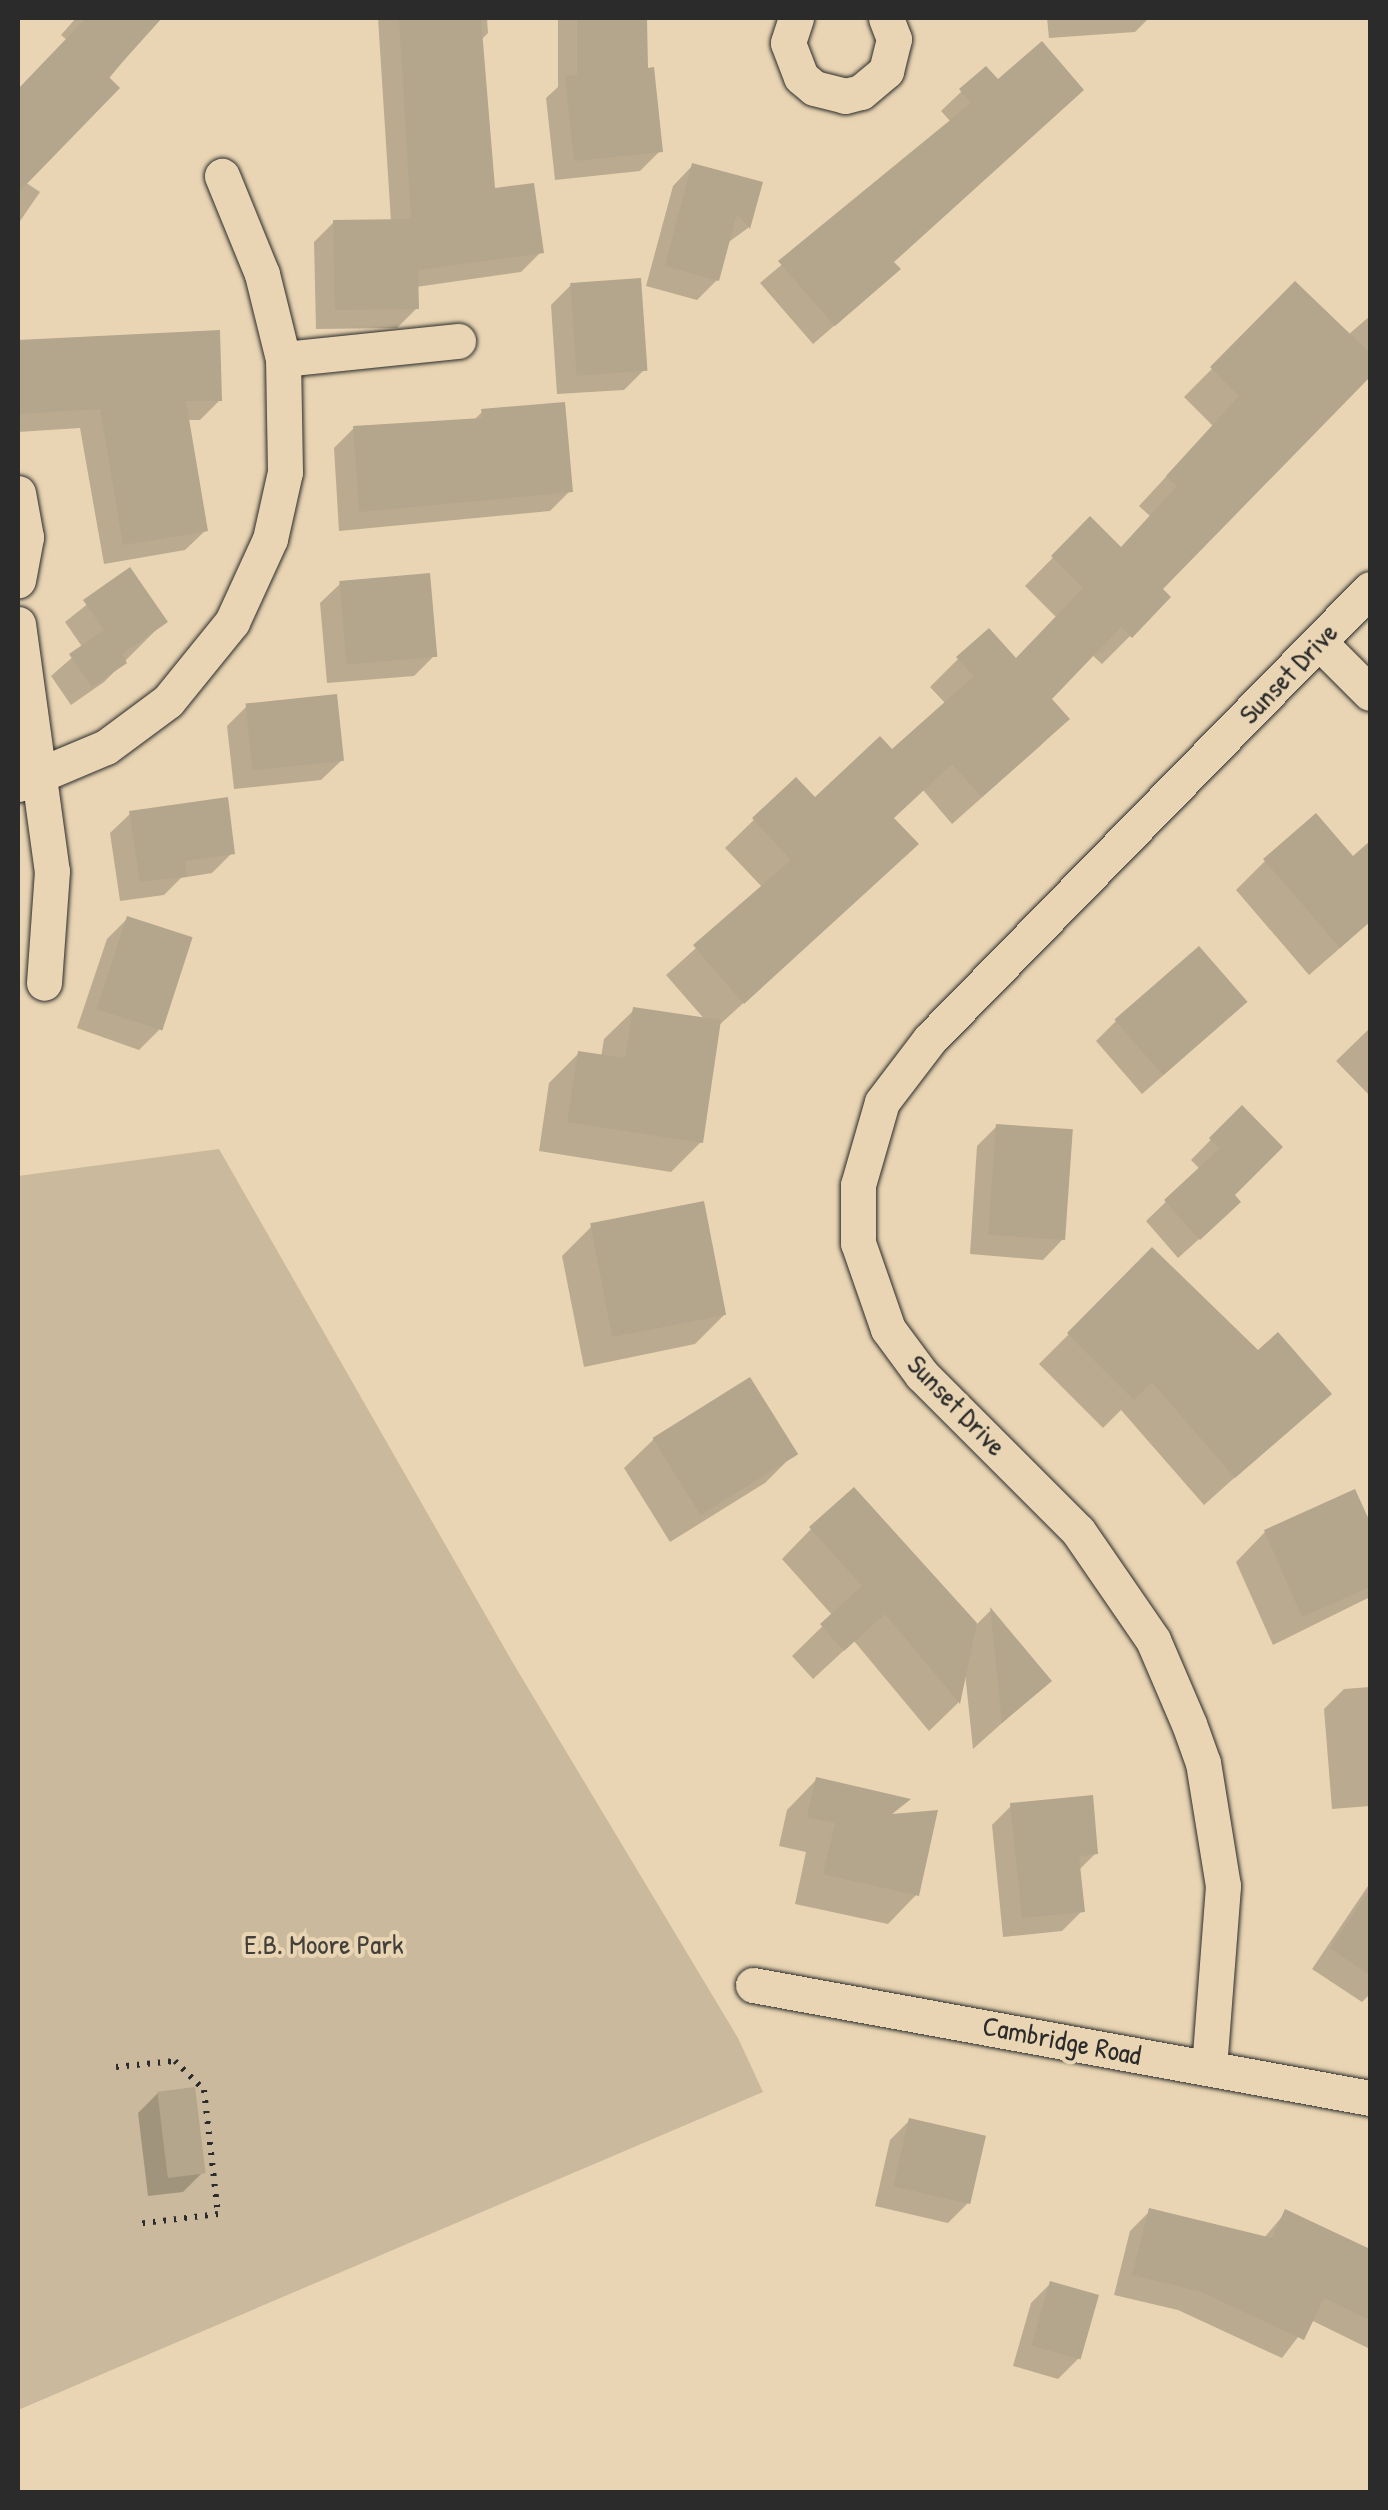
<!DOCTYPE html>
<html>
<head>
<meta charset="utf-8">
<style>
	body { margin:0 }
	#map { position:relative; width:1388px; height:2510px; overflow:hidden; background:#e9d5b3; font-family:"Patrick Hand",sans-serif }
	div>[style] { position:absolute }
	.green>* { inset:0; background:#cab99d }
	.shadow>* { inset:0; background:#0003 }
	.building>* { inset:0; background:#b4a58d; transform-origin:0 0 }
	.path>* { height:6px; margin-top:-3px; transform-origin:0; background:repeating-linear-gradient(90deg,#2b2b2b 0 2.5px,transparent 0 10.5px) }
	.roads { filter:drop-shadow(0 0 2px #2b2b2b) drop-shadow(0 0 2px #2b2b2b) }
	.minor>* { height:35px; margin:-17.5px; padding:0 17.5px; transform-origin:17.5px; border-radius:17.5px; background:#e9d5b3 }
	span { translate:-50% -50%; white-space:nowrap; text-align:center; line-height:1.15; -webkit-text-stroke:8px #e9d5b3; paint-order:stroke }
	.street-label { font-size:28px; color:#2b2b2b }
	.park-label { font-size:28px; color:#43403c }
	.frame { position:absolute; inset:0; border:20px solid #2b2b2b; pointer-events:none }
</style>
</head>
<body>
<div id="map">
	<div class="green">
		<i style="clip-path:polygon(219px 1149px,513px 1663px,738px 2038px,763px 2092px,18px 2410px,18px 1176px)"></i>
	</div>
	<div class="shadow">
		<i style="clip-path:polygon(76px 18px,158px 18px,25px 182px,40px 192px,18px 224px,18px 91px,67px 40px,61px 35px)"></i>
		<i style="clip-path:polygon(378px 18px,487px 18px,488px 33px,480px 41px,493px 191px,541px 252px,521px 272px,416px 287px,417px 308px,397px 328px,316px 329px,314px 242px,334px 222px,391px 222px)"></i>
		<i style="clip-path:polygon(558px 18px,645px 18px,645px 71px,660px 151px,640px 171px,555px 180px,546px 98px,558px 87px)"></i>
		<i style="clip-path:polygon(1047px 18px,1149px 18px,1135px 32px,1049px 38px)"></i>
		<i style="clip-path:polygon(985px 69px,997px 83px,877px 289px,813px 344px,760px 283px,951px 122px,941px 111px)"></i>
		<i style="clip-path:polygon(693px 165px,760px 184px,748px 228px,726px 244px,717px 280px,697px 300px,646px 286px,673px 186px)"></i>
		<i style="clip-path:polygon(1296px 284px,1348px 335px,1370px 316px,1370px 373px,1160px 589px,1168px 597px,1130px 636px,1102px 664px,1091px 654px,1049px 699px,1067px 719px,1039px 747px,952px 824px,923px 790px,892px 819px,887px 872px,717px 1027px,701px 1142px,671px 1172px,539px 1151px,549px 1083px,578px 1054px,601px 1057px,604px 1039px,634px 1010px,706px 1021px,666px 975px,763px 888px,725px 848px,795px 780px,815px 801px,892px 752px,946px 704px,930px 687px,958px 659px,1016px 661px,1057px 618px,1025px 586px,1090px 520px,1120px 549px,1150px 516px,1139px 506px,1213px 426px,1184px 397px)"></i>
		<i style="clip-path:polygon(571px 285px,644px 370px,624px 390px,557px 394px,551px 305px)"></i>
		<i style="clip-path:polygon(218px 332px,220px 400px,200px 420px,186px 420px,206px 530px,185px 550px,104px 564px,80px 428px,18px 432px,18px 342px)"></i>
		<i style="clip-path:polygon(483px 411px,570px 491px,550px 511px,339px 531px,334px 448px,354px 428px,473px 421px)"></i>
		<i style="clip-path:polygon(129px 571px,165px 621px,104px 682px,71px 705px,51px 676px,83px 648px,65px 622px)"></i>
		<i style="clip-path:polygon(341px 583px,434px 656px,414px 676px,327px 683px,320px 603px)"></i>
		<i style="clip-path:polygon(247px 706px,342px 760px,321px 780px,234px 789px,227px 726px)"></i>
		<i style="clip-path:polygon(131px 813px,232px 853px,212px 873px,181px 878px,164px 895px,120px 901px,110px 833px)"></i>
		<i style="clip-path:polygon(1362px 851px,1370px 861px,1370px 922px,1309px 975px,1236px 890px,1265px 861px,1353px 860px)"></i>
		<i style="clip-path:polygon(127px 919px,159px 1030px,139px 1050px,77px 1028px,107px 939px)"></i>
		<i style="clip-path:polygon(1116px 1021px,1224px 1022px,1142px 1094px,1096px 1041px)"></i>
		<i style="clip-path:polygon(1370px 1028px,1370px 1096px,1336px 1061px)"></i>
		<i style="clip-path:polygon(1242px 1108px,1232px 1195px,1218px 1222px,1178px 1258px,1146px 1221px,1200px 1169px,1191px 1160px)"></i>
		<i style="clip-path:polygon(997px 1126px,1063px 1239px,1043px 1260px,970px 1254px,977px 1146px)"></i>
		<i style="clip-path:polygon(591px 1227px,724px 1315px,695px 1344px,584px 1367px,562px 1256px)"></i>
		<i style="clip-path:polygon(1152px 1251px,1258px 1353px,1328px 1394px,1204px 1505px,1121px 1410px,1103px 1428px,1039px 1364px)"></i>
		<i style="clip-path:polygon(654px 1439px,794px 1454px,765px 1483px,670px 1542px,624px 1468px)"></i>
		<i style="clip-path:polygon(1354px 1492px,1370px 1528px,1370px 1597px,1273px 1645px,1236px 1562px,1265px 1532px)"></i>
		<i style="clip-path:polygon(811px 1529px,976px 1625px,990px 1611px,1049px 1681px,973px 1749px,965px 1673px,958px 1703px,929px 1731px,854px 1641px,813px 1679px,792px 1656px,833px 1616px,782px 1559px)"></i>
		<i style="clip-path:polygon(1370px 1687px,1370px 1806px,1332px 1809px,1324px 1709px,1344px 1689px)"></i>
		<i style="clip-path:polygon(816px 1780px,906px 1800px,889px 1817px,917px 1894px,888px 1924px,795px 1904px,806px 1852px,779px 1846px,787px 1810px)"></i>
		<i style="clip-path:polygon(1012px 1805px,1096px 1853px,1078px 1871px,1082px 1911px,1062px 1931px,1003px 1937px,992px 1825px)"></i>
		<i style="clip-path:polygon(1370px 1883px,1370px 1994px,1362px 2002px,1312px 1969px)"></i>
		<i style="clip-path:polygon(158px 2093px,203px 2172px,183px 2192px,148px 2196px,138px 2113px)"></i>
		<i style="clip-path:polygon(910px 2120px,968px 2203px,948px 2223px,875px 2206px,890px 2140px)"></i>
		<i style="clip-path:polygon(1150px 2211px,1263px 2239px,1286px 2212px,1370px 2251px,1370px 2349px,1311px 2320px,1282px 2358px,1178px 2310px,1114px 2295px,1130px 2231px)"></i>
		<i style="clip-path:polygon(1051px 2283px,1078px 2359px,1058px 2379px,1013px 2366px,1031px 2303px)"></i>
	</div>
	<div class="building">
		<i style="clip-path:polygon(86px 18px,162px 18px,109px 77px,120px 88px,18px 193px,18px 89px)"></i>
		<i style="clip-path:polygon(399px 18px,481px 18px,495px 188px,534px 183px,544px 253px,418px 270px,419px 309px,335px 310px,333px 220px,411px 219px)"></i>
		<i style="clip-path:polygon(577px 18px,647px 18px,648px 68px,654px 67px,663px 152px,574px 161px,565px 76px,577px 75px)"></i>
		<i style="clip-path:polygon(1042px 41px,1084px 90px,894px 262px,901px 269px,835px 326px,778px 261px,971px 103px,959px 89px,986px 66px,998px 79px)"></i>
		<i style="clip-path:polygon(692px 163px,763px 182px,750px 229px,737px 214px,719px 281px,665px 266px)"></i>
		<i style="left:641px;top:278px;width:93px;height:71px;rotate:86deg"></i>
		<i style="clip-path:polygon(1295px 281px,1370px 353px,1370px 377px,1163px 589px,1171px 597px,1132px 638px,1121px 627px,1052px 699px,1070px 719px,982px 797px,952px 764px,894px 818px,919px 844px,744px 1004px,693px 945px,791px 860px,752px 818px,796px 777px,815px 797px,880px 736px,892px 749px,974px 676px,956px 657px,989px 628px,1016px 658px,1083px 588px,1051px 556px,1090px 516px,1121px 547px,1177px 486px,1166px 476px,1239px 396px,1210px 367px)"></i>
		<i style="clip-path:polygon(220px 330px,222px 401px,186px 401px,208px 531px,123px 545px,100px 409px,18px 414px,18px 340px)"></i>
		<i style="clip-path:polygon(565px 402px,573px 492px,359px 512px,353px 426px,482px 418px,481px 409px)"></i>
		<i style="clip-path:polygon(130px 567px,168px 622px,122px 654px,127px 663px,92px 687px,69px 654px,104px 630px,83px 600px)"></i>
		<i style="left:430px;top:573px;width:84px;height:91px;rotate:85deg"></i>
		<i style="left:337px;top:694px;width:67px;height:92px;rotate:84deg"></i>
		<i style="clip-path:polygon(228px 797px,235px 854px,185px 861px,187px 876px,140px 882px,129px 811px)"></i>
		<i style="clip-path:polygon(1316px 813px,1353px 856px,1370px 841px,1370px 921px,1340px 948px,1263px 859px)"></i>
		<i style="left:127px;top:916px;width:69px;height:98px;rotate:18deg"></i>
		<i style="left:1199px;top:946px;width:74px;height:112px;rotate:49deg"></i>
		<i style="clip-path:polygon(633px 1007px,721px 1020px,703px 1143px,567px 1122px,578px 1051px,625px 1058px)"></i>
		<i style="clip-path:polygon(1242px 1105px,1283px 1147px,1235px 1195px,1241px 1202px,1200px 1240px,1164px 1200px,1219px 1149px,1209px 1138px)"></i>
		<i style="left:996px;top:1124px;width:77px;height:111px;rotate:4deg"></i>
		<i style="left:704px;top:1201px;width:116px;height:116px;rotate:79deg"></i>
		<i style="clip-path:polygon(1152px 1247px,1258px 1350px,1278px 1332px,1332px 1394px,1235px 1478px,1152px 1382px,1134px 1400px,1067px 1333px)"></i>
		<i style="left:750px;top:1377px;width:91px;height:115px;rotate:58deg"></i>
		<i style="clip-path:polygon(854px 1487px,977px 1623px,960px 1704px,885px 1614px,844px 1651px,820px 1624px,862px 1586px,809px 1527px)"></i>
		<i style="clip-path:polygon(1355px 1489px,1370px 1522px,1370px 1587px,1302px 1617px,1264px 1530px)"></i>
		<i style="clip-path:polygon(990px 1607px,1052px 1681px,1002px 1723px)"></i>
		<i style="clip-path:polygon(816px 1777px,911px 1799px,892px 1814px,938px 1810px,919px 1896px,823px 1874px,835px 1823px,807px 1817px)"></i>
		<i style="clip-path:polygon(1093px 1795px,1098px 1854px,1079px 1856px,1085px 1912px,1022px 1918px,1010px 1803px)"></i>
		<i style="clip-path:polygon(1370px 1889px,1370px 1975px,1330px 1948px)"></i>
		<i style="left:195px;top:2087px;width:87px;height:38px;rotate:83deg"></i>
		<i style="left:909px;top:2118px;width:79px;height:70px;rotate:13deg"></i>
		<i style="clip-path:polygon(1149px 2208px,1272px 2238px,1285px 2209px,1370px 2249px,1370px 2320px,1324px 2298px,1304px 2340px,1199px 2291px,1132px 2275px)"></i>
		<i style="left:1050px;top:2281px;width:51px;height:67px;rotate:16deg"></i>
	</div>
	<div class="path">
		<i style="left:116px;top:2067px;width:59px;rotate:-5.8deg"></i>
		<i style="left:175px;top:2061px;width:41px;rotate:45deg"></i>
		<i style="left:204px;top:2090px;width:125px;rotate:83.6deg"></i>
		<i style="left:218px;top:2214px;width:83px;rotate:173deg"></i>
	</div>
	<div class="roads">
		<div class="minor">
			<i style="left:796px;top:18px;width:26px;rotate:108deg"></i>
			<i style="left:788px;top:43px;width:36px;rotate:69deg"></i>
			<i style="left:801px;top:77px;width:17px;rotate:40deg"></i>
			<i style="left:814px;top:88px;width:32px;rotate:14deg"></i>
			<i style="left:845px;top:96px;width:16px;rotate:-14deg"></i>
			<i style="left:861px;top:92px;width:33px;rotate:-40deg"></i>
			<i style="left:886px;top:71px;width:33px;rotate:-76deg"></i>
			<i style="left:894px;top:39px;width:22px;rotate:-111deg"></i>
			<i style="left:283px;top:359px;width:176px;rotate:-5.9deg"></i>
			<i style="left:18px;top:493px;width:45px;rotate:79.7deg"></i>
			<i style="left:26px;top:537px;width:44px;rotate:100.5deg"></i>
			<i style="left:18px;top:624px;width:249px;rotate:82.2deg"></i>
			<i style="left:52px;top:871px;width:112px;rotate:94.1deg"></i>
			<i style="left:1319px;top:642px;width:72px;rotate:45deg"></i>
			<i style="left:18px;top:784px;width:95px;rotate:-22.8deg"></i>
			<i style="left:106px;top:747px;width:77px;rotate:-36.6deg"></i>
			<i style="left:168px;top:701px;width:102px;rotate:-51deg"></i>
			<i style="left:232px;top:622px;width:91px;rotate:-65.4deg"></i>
			<i style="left:270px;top:539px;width:69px;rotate:-77.4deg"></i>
			<i style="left:285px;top:472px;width:113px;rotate:-91deg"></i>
			<i style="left:283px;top:359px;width:88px;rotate:-103.9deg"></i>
			<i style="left:262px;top:274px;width:106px;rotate:-112.2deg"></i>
			<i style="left:753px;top:1985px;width:627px;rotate:10.38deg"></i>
			<i style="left:1209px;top:2068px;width:183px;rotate:-85.6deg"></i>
			<i style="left:1223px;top:1886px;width:125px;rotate:-99.2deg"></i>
			<i style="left:1203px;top:1763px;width:41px;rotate:-109.7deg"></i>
			<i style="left:1189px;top:1724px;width:91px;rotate:-113.2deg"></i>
			<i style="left:1153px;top:1640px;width:132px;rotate:-124.5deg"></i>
			<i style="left:1078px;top:1531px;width:221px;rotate:-135deg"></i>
			<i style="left:922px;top:1375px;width:57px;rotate:-126.5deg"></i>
			<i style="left:888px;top:1329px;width:91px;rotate:-109.2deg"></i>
			<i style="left:858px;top:1243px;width:58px;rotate:-90deg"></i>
			<i style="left:858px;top:1185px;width:86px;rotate:-73.9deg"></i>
			<i style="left:882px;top:1102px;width:79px;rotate:-52.7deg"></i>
			<i style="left:930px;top:1039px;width:629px;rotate:-45.64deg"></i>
		</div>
	</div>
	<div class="street-label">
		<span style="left:1288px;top:673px;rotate:-46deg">Sunset Drive</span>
		<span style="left:957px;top:1405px;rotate:46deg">Sunset Drive</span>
		<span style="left:1062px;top:2040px;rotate:11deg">Cambridge Road</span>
	</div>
	<div class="park-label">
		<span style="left:324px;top:1944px">E.B. Moore Park</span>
	</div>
	<div class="frame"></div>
</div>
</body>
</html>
